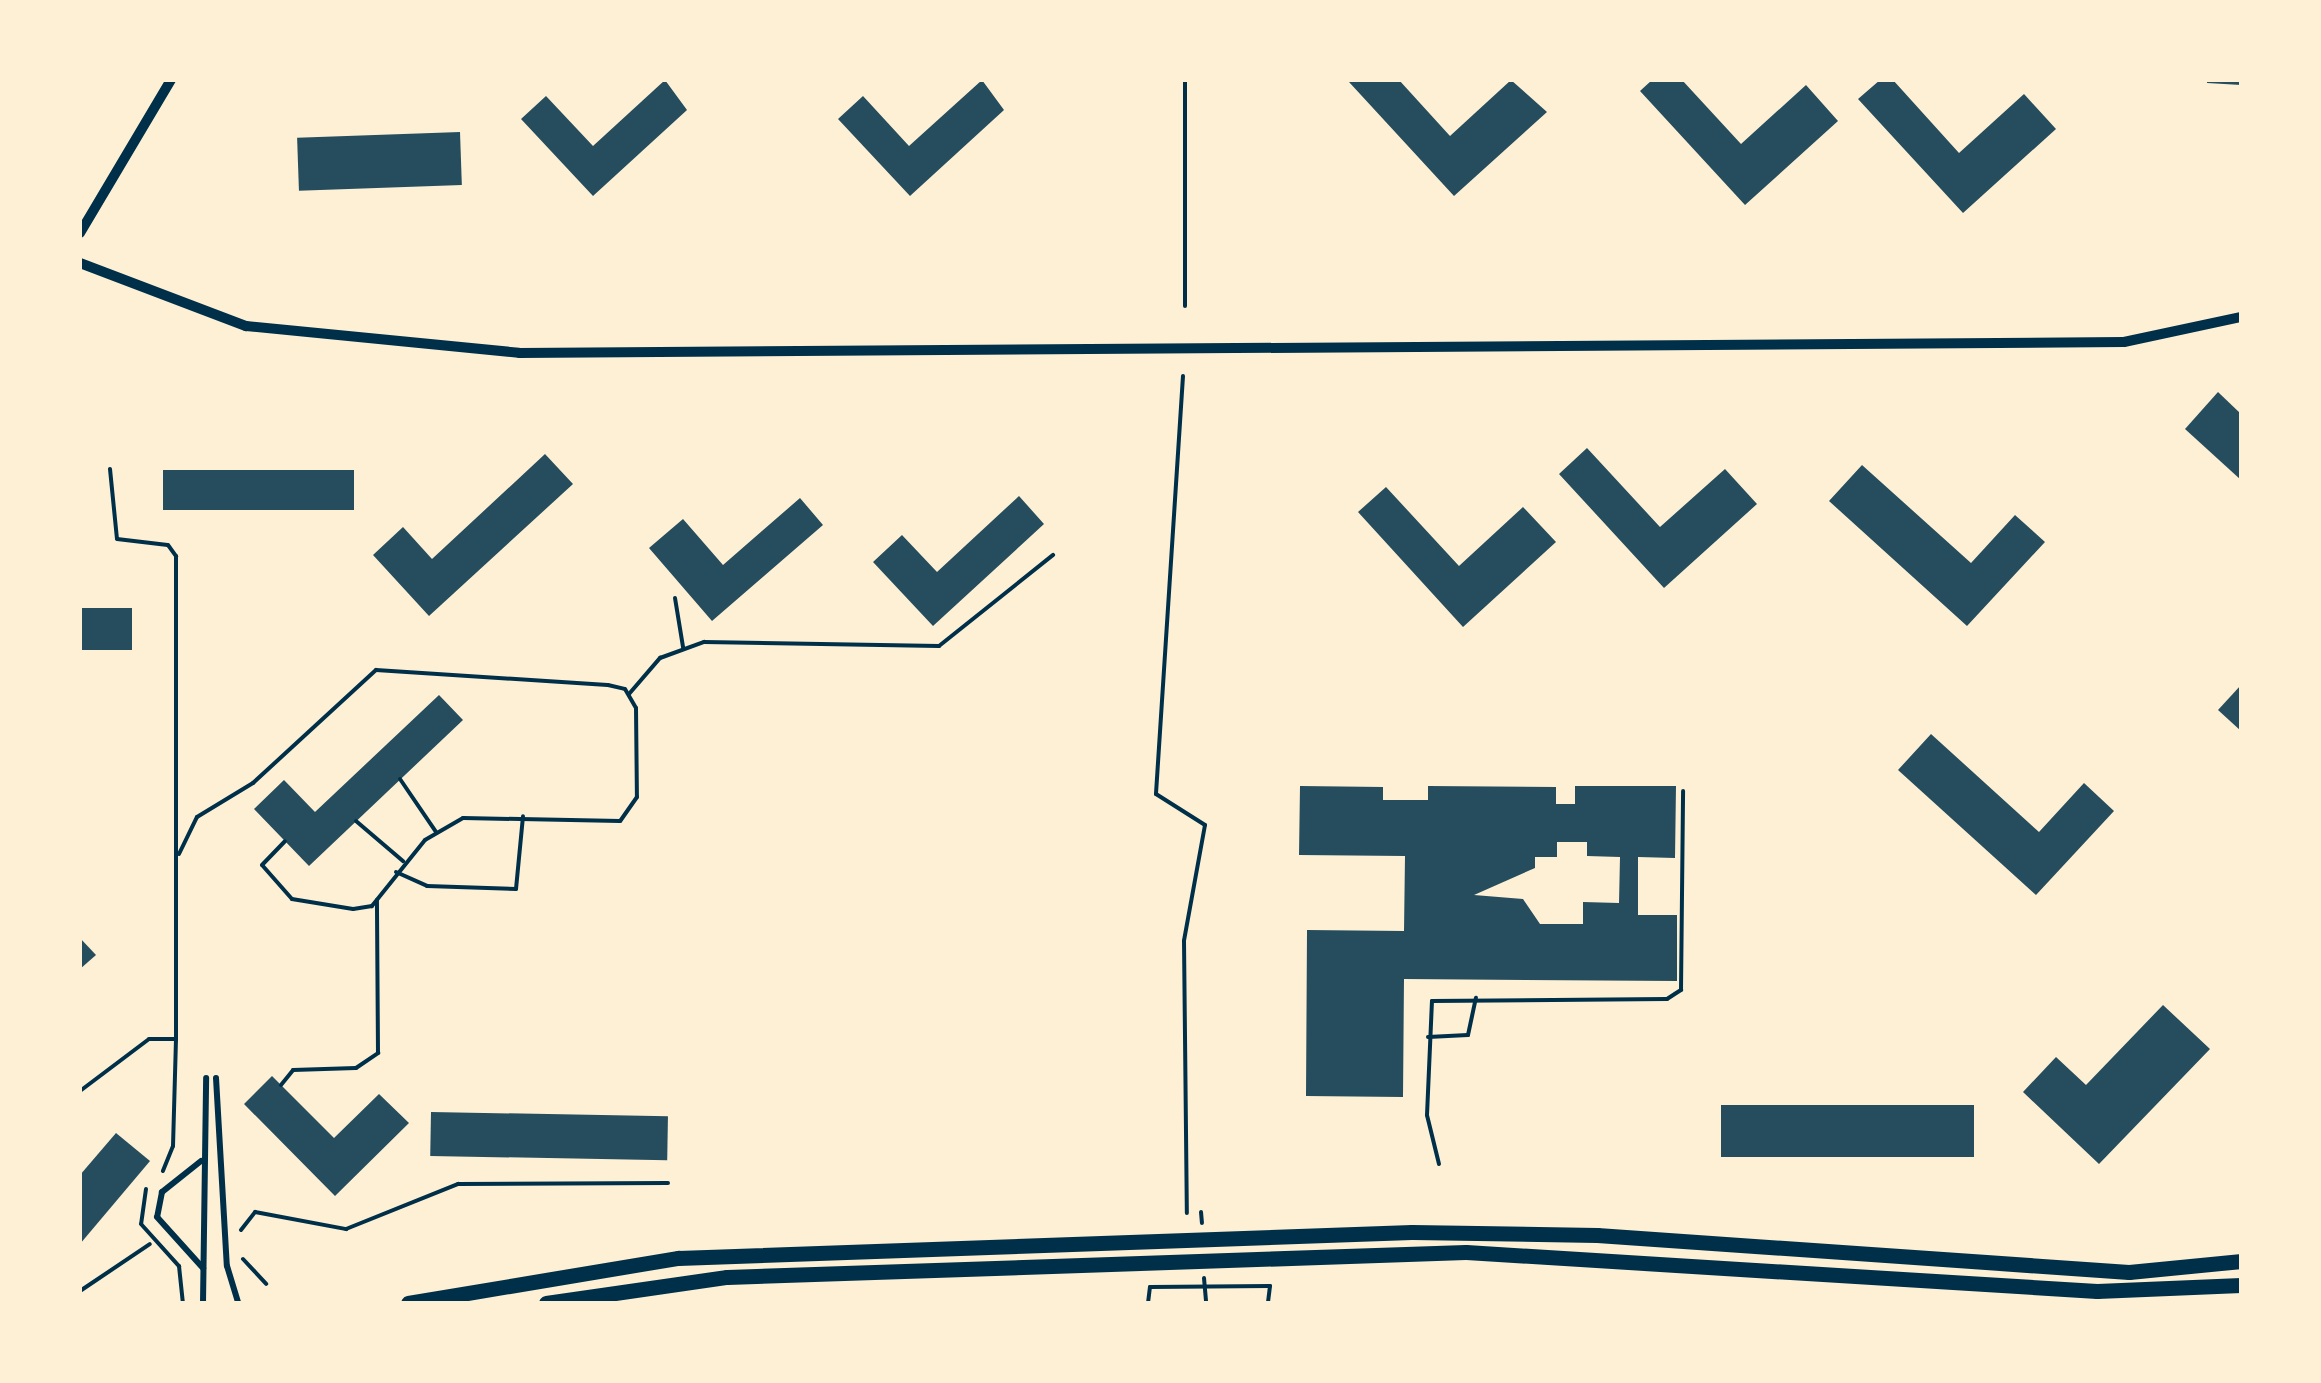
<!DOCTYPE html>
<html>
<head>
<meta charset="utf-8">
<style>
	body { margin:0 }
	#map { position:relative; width:2321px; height:1383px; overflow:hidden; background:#fdf0d5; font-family:Rubik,sans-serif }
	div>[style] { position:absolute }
	.building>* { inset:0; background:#264d5e; transform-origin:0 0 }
	.path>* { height:4px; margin:-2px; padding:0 2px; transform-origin:2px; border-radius:2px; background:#003049 }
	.service>* { height:6px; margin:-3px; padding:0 3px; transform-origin:3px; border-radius:3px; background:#003049 }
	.minor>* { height:10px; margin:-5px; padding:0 5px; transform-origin:5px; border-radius:5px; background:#003049 }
	.tertiary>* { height:15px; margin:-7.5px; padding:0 7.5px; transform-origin:7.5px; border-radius:7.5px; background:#003049 }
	span { translate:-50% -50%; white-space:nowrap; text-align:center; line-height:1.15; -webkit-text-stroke:8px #fdf0d5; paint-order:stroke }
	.frame { position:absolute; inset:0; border:82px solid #fdf0d5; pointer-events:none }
</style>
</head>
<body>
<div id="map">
	<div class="building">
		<i style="clip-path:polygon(665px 80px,687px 110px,593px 196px,521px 119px,546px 96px,593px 146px)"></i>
		<i style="clip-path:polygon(982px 80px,1004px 110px,910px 196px,838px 119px,863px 96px,909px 146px)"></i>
		<i style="clip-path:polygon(1399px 80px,1450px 136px,1511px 80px,1547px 112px,1454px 196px,1349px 82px)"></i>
		<i style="clip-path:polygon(1652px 80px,1682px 80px,1741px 144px,1806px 85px,1838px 121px,1745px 205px,1640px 91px)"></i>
		<i style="clip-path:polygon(1880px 80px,1893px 80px,1959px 153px,2024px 94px,2056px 129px,1963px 213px,1858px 99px)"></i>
		<i style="clip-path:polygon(2207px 80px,2241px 80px,2241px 85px,2207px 83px)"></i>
		<i style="left:460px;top:132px;width:53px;height:163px;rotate:88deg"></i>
		<i style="clip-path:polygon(2218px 392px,2241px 414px,2241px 480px,2185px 429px)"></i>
		<i style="clip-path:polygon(1587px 448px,1660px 527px,1725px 469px,1757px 504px,1664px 588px,1559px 474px)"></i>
		<i style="clip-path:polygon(545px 454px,573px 484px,429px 616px,373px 555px,403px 527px,432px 559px)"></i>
		<i style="clip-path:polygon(1862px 465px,1971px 563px,2015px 515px,2045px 542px,1967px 626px,1829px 501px)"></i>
		<i style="left:354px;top:470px;width:40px;height:191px;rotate:90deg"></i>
		<i style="clip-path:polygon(1386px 487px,1459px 566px,1523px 507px,1556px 542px,1463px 627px,1358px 512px)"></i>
		<i style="clip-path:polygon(1019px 496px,1044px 524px,933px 626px,873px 562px,902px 535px,937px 572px)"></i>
		<i style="clip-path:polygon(800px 498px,823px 525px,712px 621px,649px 548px,683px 519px,723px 565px)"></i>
		<i style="left:132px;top:608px;width:42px;height:52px;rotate:90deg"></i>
		<i style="clip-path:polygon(2241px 685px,2241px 731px,2218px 710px)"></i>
		<i style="clip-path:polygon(439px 695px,463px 720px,309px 866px,254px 809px,284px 780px,315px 812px)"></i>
		<i style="clip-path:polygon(1931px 734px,2039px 832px,2084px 783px,2114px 811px,2036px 895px,1898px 770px)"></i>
		<i style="clip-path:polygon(evenodd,1300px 786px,1383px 787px,1383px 800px,1428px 800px,1428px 786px,1556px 787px,1556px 804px,1575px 804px,1575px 786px,1676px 786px,1675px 858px,1638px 857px,1638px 915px,1677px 915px,1677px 981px,1404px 979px,1403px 1097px,1306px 1096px,1307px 930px,1404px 931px,1405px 856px,1299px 855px,1300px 786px,1557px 842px,1587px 842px,1587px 856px,1620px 857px,1619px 903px,1583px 902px,1583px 924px,1540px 924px,1523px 899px,1474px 895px,1535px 868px,1535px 857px,1557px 857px,1557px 842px)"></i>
		<i style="clip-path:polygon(80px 938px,96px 955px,80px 969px)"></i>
		<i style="clip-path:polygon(2163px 1005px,2210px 1049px,2099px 1164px,2023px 1092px,2056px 1057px,2086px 1085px)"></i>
		<i style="clip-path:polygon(272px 1076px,334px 1138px,379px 1094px,409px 1123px,335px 1196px,244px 1104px)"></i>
		<i style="left:1721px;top:1105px;width:253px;height:52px"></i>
		<i style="left:431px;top:1112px;width:237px;height:44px;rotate:1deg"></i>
		<i style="clip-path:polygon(116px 1133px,150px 1161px,80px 1244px,80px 1175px)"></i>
	</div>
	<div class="path">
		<i style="left:1185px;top:306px;width:226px;rotate:-90deg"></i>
		<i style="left:1183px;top:376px;width:419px;rotate:93.7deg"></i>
		<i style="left:1156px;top:794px;width:58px;rotate:32.3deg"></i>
		<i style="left:1205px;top:825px;width:118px;rotate:100.3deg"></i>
		<i style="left:1184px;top:941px;width:272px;rotate:89.4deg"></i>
		<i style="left:110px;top:469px;width:70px;rotate:84.3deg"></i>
		<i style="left:117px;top:539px;width:51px;rotate:6.7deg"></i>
		<i style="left:168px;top:545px;width:14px;rotate:54deg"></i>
		<i style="left:176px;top:556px;width:483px;rotate:90deg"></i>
		<i style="left:176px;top:1039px;width:107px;rotate:91.6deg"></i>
		<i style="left:173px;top:1146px;width:27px;rotate:112deg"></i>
		<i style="left:675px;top:598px;width:50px;rotate:80.7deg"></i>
		<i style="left:629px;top:694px;width:48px;rotate:-49.3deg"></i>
		<i style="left:660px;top:658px;width:47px;rotate:-20deg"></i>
		<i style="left:704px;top:642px;width:235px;rotate:1deg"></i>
		<i style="left:939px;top:646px;width:146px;rotate:-38.6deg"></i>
		<i style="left:400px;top:779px;width:64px;rotate:55.8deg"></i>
		<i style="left:356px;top:821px;width:62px;rotate:40.4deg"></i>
		<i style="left:179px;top:854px;width:41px;rotate:-64.1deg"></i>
		<i style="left:197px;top:817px;width:66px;rotate:-31.3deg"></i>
		<i style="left:253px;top:783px;width:167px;rotate:-42.6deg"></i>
		<i style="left:376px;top:670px;width:232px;rotate:3.7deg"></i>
		<i style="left:608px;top:685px;width:17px;rotate:13deg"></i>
		<i style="left:625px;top:689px;width:22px;rotate:60deg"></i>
		<i style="left:636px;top:708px;width:89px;rotate:89.4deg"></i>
		<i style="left:637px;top:797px;width:29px;rotate:125deg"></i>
		<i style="left:620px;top:821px;width:157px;rotate:-178.9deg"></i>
		<i style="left:463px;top:818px;width:44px;rotate:149.9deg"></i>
		<i style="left:425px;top:840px;width:85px;rotate:128.8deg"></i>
		<i style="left:372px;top:906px;width:19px;rotate:171deg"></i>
		<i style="left:353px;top:909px;width:62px;rotate:-170.7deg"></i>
		<i style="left:292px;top:899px;width:45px;rotate:-131.4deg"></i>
		<i style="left:262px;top:865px;width:33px;rotate:-46deg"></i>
		<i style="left:396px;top:872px;width:34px;rotate:24deg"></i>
		<i style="left:427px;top:886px;width:89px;rotate:1.9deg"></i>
		<i style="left:516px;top:889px;width:73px;rotate:-84.5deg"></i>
		<i style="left:1428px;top:1037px;width:40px;rotate:-2.9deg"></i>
		<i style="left:1468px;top:1035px;width:38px;rotate:-78deg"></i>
		<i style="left:281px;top:1085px;width:19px;rotate:-51deg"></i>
		<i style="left:293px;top:1070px;width:63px;rotate:-1.8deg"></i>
		<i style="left:356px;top:1068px;width:27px;rotate:-34deg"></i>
		<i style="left:378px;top:1053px;width:153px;rotate:-90.4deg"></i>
		<i style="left:80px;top:1091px;width:86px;rotate:-37deg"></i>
		<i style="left:149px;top:1039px;width:27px"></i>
		<i style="left:1439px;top:1164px;width:50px;rotate:-103.8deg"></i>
		<i style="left:1427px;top:1115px;width:114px;rotate:-87.5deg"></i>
		<i style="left:1432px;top:1001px;width:235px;rotate:-0.5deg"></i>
		<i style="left:1667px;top:999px;width:17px;rotate:-33deg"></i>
		<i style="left:1681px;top:990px;width:199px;rotate:-89.4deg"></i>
		<i style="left:146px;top:1189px;width:35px;rotate:98deg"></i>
		<i style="left:141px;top:1224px;width:57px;rotate:47.9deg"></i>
		<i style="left:179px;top:1266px;width:37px;rotate:84deg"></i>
		<i style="left:1201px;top:1212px;width:11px;rotate:85deg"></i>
		<i style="left:241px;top:1230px;width:23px;rotate:-52deg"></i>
		<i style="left:255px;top:1212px;width:93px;rotate:10.6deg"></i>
		<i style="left:346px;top:1229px;width:121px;rotate:-21.9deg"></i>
		<i style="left:458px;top:1184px;width:210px;rotate:-0.3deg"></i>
		<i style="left:243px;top:1259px;width:34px;rotate:47deg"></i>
		<i style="left:1204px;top:1278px;width:25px;rotate:85deg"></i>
		<i style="left:80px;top:1291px;width:84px;rotate:-33.9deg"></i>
		<i style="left:1148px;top:1303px;width:16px;rotate:-83deg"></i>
		<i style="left:1150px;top:1287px;width:120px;rotate:-0.5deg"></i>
		<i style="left:1270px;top:1286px;width:17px;rotate:97deg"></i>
	</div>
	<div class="service">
		<i style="left:216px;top:1078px;width:188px;rotate:86.7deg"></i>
		<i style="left:227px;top:1266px;width:39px;rotate:73deg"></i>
		<i style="left:201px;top:1161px;width:50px;rotate:141.5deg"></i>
		<i style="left:162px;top:1192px;width:25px;rotate:101deg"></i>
		<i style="left:157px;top:1217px;width:69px;rotate:48deg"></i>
		<i style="left:203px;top:1303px;width:225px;rotate:-89.2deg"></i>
	</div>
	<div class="minor">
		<i style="left:80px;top:233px;width:178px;rotate:-59.3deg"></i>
		<i style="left:80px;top:263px;width:178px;rotate:20.8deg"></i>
		<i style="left:246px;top:326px;width:274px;rotate:5.6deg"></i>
		<i style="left:519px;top:353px;width:1605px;rotate:-0.39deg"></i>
		<i style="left:2124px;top:342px;width:120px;rotate:-12.1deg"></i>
	</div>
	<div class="tertiary">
		<i style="left:408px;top:1303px;width:274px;rotate:-9.5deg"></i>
		<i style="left:678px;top:1258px;width:734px;rotate:-2.03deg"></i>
		<i style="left:1412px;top:1232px;width:185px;rotate:0.9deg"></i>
		<i style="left:1597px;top:1235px;width:533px;rotate:3.98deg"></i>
		<i style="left:2129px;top:1272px;width:113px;rotate:-5.6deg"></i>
		<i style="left:546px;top:1303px;width:183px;rotate:-8.2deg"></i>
		<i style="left:727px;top:1277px;width:739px;rotate:-1.94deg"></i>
		<i style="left:1466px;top:1252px;width:632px;rotate:3.54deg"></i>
		<i style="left:2097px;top:1291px;width:144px;rotate:-2.4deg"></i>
	</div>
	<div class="frame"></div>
</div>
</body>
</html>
